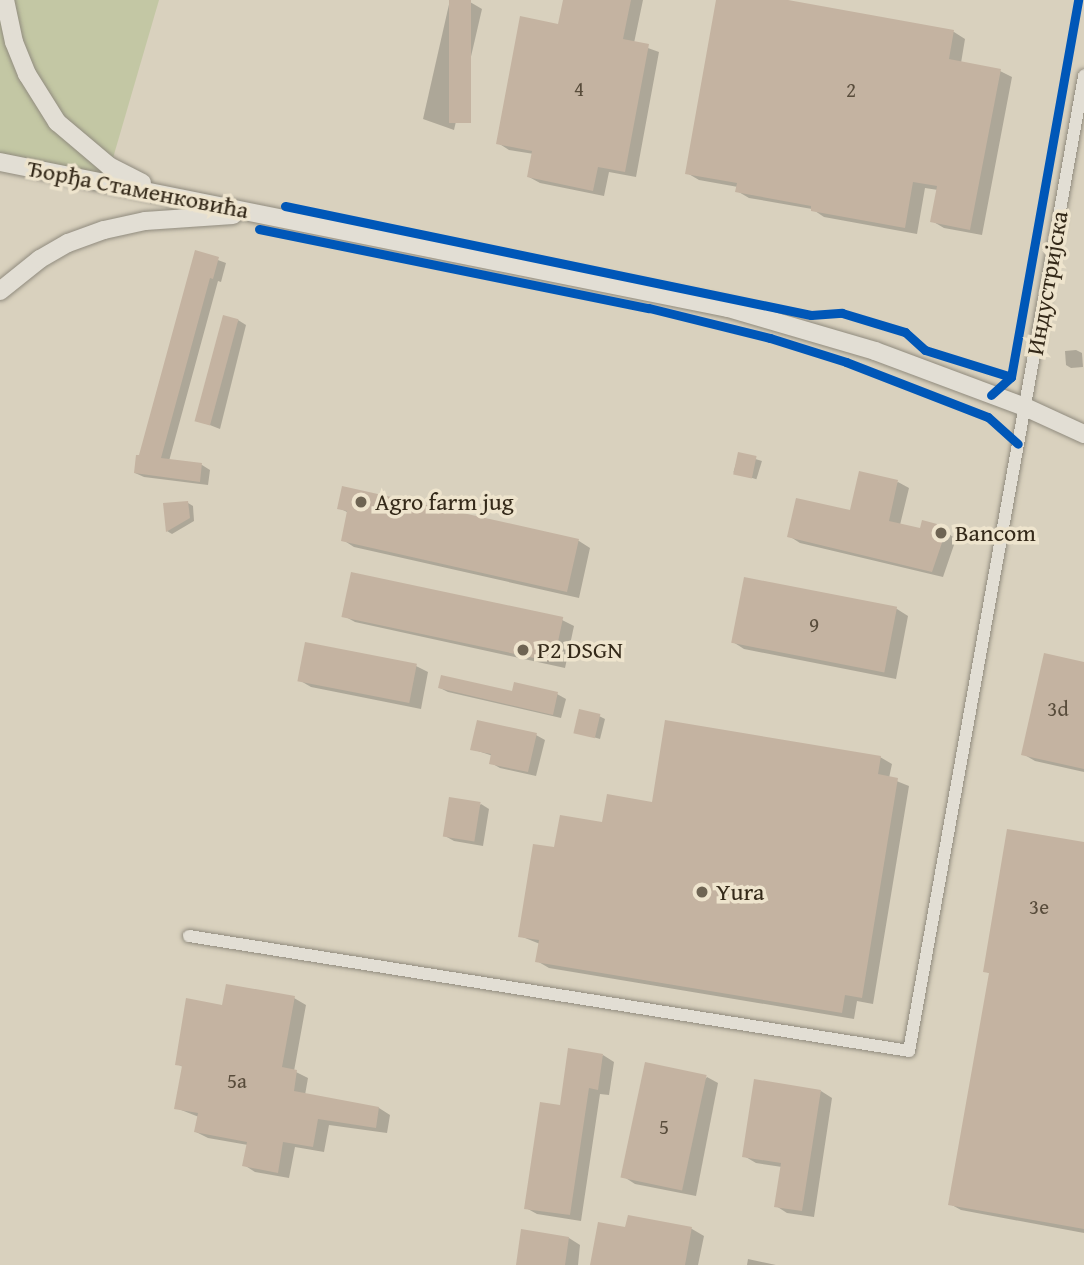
<!DOCTYPE html>
<html>
<head>
<meta charset="utf-8">
<style>
	body { margin:0 }
	#map { position:relative; width:1084px; height:1265px; overflow:hidden; background:#d9d1be; font-family:"Gentium Book Plus",serif }
	div>[style] { position:absolute }
	.green>* { inset:0; background:#c3c7a4 }
	.shadow>* { inset:0; background:#0003; transform-origin:0 0 }
	.building>* { inset:0; background:#c4b3a1; transform-origin:0 0 }
	.roads { filter:drop-shadow(0 0 2px #908b7e) drop-shadow(0 0 2px #908b7e) }
	.street>* { height:12px; margin:-6px; padding:0 6px; transform-origin:6px; border-radius:6px; background:#e2ded4 }
	.secondary>* { height:18px; margin:-9px; padding:0 9px; transform-origin:9px; border-radius:9px; background:#e2ded4 }
	.cycleway>* { height:9px; margin:-4.5px; padding:0 4.5px; transform-origin:4.5px; border-radius:4.5px; background:#0057b8 }
	.dots>* { width:19px; height:19px; translate:-50% -50%; box-sizing:border-box; border:4px solid #eee4cd; border-radius:50% }
	span { translate:-50% -50%; white-space:nowrap; text-align:center; line-height:1.15; -webkit-text-stroke:7px #eee4cd; paint-order:stroke }
	.number-label { font-size:21px; color:#584c3b }
	.number-label span { -webkit-text-stroke-width:0 }
	.street-label { font-size:24px; color:#342919 }
	.poi-label { font-size:24px; color:#342919 }
	.left { translate:0 -50%; text-align:left }
</style>
</head>
<body>
<div id="map">
	<div class="green">
		<i style="clip-path:polygon(0 0,159px 0,106px 182px,0 162px)"></i>
	</div>
	<div class="shadow">
		<i style="clip-path:polygon(450px 0,470px 2px,482px 9px,454px 130px,423px 119px)"></i>
		<i style="clip-path:polygon(565px 0,643px 0,634px 43px,659px 52px,636px 177px,609px 172px,604px 196px,540px 183px,529px 177px,534px 154px,509px 150px,498px 143px,559px 26px)"></i>
		<i style="clip-path:polygon(718px 0,778px 0,954px 32px,965px 39px,961px 63px,1000px 71px,1012px 77px,982px 235px,944px 228px,932px 221px,938px 190px,925px 188px,917px 234px,824px 217px,812px 209px,749px 198px,737px 191px,738px 187px,699px 180px,687px 173px)"></i>
		<i style="clip-path:polygon(196px 252px,226px 263px,221px 282px,218px 281px,169px 461px,202px 465px,210px 470px,208px 485px,144px 477px,135px 473px)"></i>
		<i style="clip-path:polygon(238px 320px,246px 325px,220px 429px,197px 420px)"></i>
		<i style="clip-path:polygon(1076px 350px,1082px 353px,1083px 367px,1071px 368px,1066px 365px,1065px 351px)"></i>
		<i style="left:739px;top:454px;width:24px;height:19px;rotate:17deg"></i>
		<i style="clip-path:polygon(898px 482px,909px 488px,900px 525px,921px 530px,923px 523px,937px 526px,956px 539px,943px 577px,800px 543px,789px 536px,852px 512px)"></i>
		<i style="clip-path:polygon(343px 488px,579px 541px,590px 548px,579px 598px,354px 547px,343px 540px,349px 513px,339px 508px)"></i>
		<i style="clip-path:polygon(188px 503px,193px 506px,194px 521px,172px 534px,167px 531px,165px 505px)"></i>
		<i style="clip-path:polygon(897px 609px,908px 616px,896px 679px,744px 649px,733px 642px)"></i>
		<i style="clip-path:polygon(344px 616px,562px 620px,574px 626px,565px 668px,355px 622px)"></i>
		<i style="clip-path:polygon(1084px 664px,1084px 772px,1035px 761px,1023px 754px)"></i>
		<i style="clip-path:polygon(416px 666px,428px 672px,421px 709px,311px 687px,299px 680px)"></i>
		<i style="clip-path:polygon(440px 688px,557px 694px,566px 699px,561px 718px,448px 692px)"></i>
		<i style="clip-path:polygon(599px 716px,605px 719px,600px 739px,576px 732px)"></i>
		<i style="clip-path:polygon(536px 735px,545px 740px,536px 776px,500px 768px,491px 763px,493px 756px,472px 749px)"></i>
		<i style="clip-path:polygon(880px 757px,892px 764px,889px 778px,909px 786px,873px 1004px,857px 1001px,854px 1019px,549px 968px,537px 961px,540px 944px,520px 936px,556px 849px,603px 824px,653px 804px)"></i>
		<i style="clip-path:polygon(481px 804px,489px 809px,483px 846px,454px 841px,445px 836px)"></i>
		<i style="clip-path:polygon(1084px 844px,1084px 1233px,961px 1210px,950px 1204px,991px 974px,985px 971px)"></i>
		<i style="clip-path:polygon(294px 998px,306px 1005px,294px 1071px,308px 1078px,305px 1095px,379px 1108px,390px 1115px,387px 1133px,329px 1125px,324px 1152px,295px 1147px,289px 1178px,255px 1172px,244px 1165px,248px 1145px,208px 1138px,196px 1132px,199px 1117px,176px 1108px,183px 1067px,177px 1064px,224px 1007px)"></i>
		<i style="clip-path:polygon(603px 1055px,614px 1062px,609px 1095px,600px 1094px,581px 1221px,537px 1214px,526px 1208px,561px 1107px)"></i>
		<i style="clip-path:polygon(707px 1077px,718px 1083px,696px 1196px,635px 1184px,624px 1177px)"></i>
		<i style="clip-path:polygon(821px 1091px,832px 1098px,814px 1217px,787px 1213px,776px 1206px,782px 1167px,756px 1163px,744px 1156px)"></i>
		<i style="clip-path:polygon(629px 1217px,692px 1229px,704px 1236px,698px 1265px,591px 1265px,627px 1229px)"></i>
		<i style="clip-path:polygon(569px 1238px,580px 1245px,578px 1265px,518px 1265px)"></i>
		<i style="clip-path:polygon(748px 1259px,776px 1265px,747px 1265px)"></i>
	</div>
	<div class="building">
		<i style="left:449px;top:0;width:22px;height:123px"></i>
		<i style="clip-path:polygon(563px 0,631px 0,623px 39px,649px 44px,625px 172px,598px 167px,593px 191px,527px 177px,532px 151px,496px 144px,520px 16px,558px 24px)"></i>
		<i style="clip-path:polygon(716px 0,788px 0,954px 30px,949px 59px,1001px 69px,970px 230px,930px 222px,937px 186px,913px 182px,905px 228px,811px 211px,811px 206px,735px 192px,737px 183px,685px 174px)"></i>
		<i style="clip-path:polygon(195px 250px,219px 257px,213px 279px,210px 278px,161px 458px,202px 463px,200px 482px,134px 473px,136px 455px,139px 455px)"></i>
		<i style="left:223px;top:315px;width:16px;height:110px;rotate:15deg"></i>
		<i style="left:738px;top:452px;width:19px;height:23px;rotate:12deg"></i>
		<i style="clip-path:polygon(859px 471px,898px 480px,889px 521px,920px 528px,922px 520px,937px 524px,936px 529px,946px 531px,932px 572px,787px 537px,796px 498px,850px 510px)"></i>
		<i style="clip-path:polygon(342px 486px,579px 539px,567px 592px,341px 541px,347px 511px,337px 509px)"></i>
		<i style="clip-path:polygon(188px 501px,190px 518px,166px 532px,163px 503px)"></i>
		<i style="left:351px;top:572px;width:217px;height:46px;rotate:12deg"></i>
		<i style="left:744px;top:577px;width:156px;height:67px;rotate:11deg"></i>
		<i style="left:305px;top:642px;width:114px;height:40px;rotate:11deg"></i>
		<i style="clip-path:polygon(1044px 653px,1084px 662px,1084px 769px,1021px 755px)"></i>
		<i style="clip-path:polygon(441px 675px,512px 691px,514px 682px,558px 692px,553px 715px,438px 688px)"></i>
		<i style="left:579px;top:709px;width:22px;height:25px;rotate:13deg"></i>
		<i style="clip-path:polygon(477px 720px,537px 733px,528px 772px,489px 764px,491px 754px,470px 750px)"></i>
		<i style="clip-path:polygon(665px 720px,881px 756px,878px 774px,898px 778px,862px 998px,845px 995px,842px 1013px,535px 962px,539px 940px,518px 937px,533px 844px,554px 847px,560px 815px,602px 822px,607px 794px,652px 802px)"></i>
		<i style="left:449px;top:797px;width:32px;height:40px;rotate:9deg"></i>
		<i style="clip-path:polygon(1007px 829px,1084px 842px,1084px 1229px,948px 1205px,989px 973px,983px 972px)"></i>
		<i style="clip-path:polygon(226px 984px,295px 996px,282px 1067px,297px 1070px,294px 1091px,379px 1107px,376px 1128px,318px 1119px,313px 1147px,283px 1142px,278px 1173px,242px 1166px,247px 1142px,194px 1132px,198px 1113px,174px 1109px,182px 1066px,175px 1065px,186px 998px,222px 1005px)"></i>
		<i style="clip-path:polygon(568px 1048px,603px 1054px,598px 1090px,589px 1088px,570px 1215px,524px 1209px,540px 1102px,560px 1105px)"></i>
		<i style="left:645px;top:1062px;width:63px;height:118px;rotate:12deg"></i>
		<i style="clip-path:polygon(754px 1079px,821px 1090px,802px 1211px,774px 1207px,781px 1163px,742px 1157px)"></i>
		<i style="clip-path:polygon(628px 1215px,692px 1227px,685px 1265px,590px 1265px,598px 1222px,625px 1227px)"></i>
		<i style="clip-path:polygon(521px 1229px,569px 1237px,565px 1265px,516px 1265px)"></i>
	</div>
	<div class="roads">
		<div class="street">
			<i style="left:189px;top:936px;width:729px;rotate:9.07deg"></i>
			<i style="left:909px;top:1051px;width:991px;rotate:-79.82deg"></i>
		</div>
		<div class="secondary">
			<i style="left:5px;top:0;width:43px;rotate:77.9deg"></i>
			<i style="left:14px;top:42px;width:35px;rotate:68deg"></i>
			<i style="left:27px;top:74px;width:57px;rotate:58deg"></i>
			<i style="left:57px;top:122px;width:68px;rotate:40.2deg"></i>
			<i style="left:109px;top:166px;width:37px;rotate:27deg"></i>
			<i style="left:0;top:162px;width:742px;rotate:11.34deg"></i>
			<i style="left:728px;top:308px;width:153px;rotate:16.3deg"></i>
			<i style="left:875px;top:351px;width:160px;rotate:20.5deg"></i>
			<i style="left:1025px;top:407px;width:65px;rotate:24.6deg"></i>
			<i style="left:0;top:291px;width:51px;rotate:-38.7deg"></i>
			<i style="left:40px;top:259px;width:32px;rotate:-30deg"></i>
			<i style="left:68px;top:243px;width:38px;rotate:-20deg"></i>
			<i style="left:104px;top:230px;width:42px;rotate:-12.4deg"></i>
			<i style="left:145px;top:221px;width:88px;rotate:-3.9deg"></i>
		</div>
	</div>
	<div class="cycleway">
		<i style="left:285px;top:206px;width:537px;rotate:11.71deg"></i>
		<i style="left:811px;top:315px;width:31px;rotate:-4deg"></i>
		<i style="left:842px;top:313px;width:66px;rotate:16.8deg"></i>
		<i style="left:905px;top:332px;width:27px;rotate:42deg"></i>
		<i style="left:925px;top:350px;width:90px;rotate:17.4deg"></i>
		<i style="left:259px;top:229px;width:398px;rotate:11.5deg"></i>
		<i style="left:649px;top:308px;width:125px;rotate:13.9deg"></i>
		<i style="left:770px;top:338px;width:80px;rotate:17.5deg"></i>
		<i style="left:846px;top:362px;width:152px;rotate:21.2deg"></i>
		<i style="left:988px;top:417px;width:40px;rotate:42deg"></i>
		<i style="left:991px;top:395px;width:27px;rotate:-42deg"></i>
		<i style="left:1011px;top:377px;width:383px;rotate:-79.9deg"></i>
	</div>
	<div class="dots">
		<i style="left:361px;top:502px;background:#6e6453"></i>
		<i style="left:941px;top:533px;background:#6e6453"></i>
		<i style="left:523px;top:650px;background:#6e6453"></i>
		<i style="left:702px;top:892px;background:#6e6453"></i>
	</div>
	<div class="number-label">
		<span style="left:579px;top:89px">4</span>
		<span style="left:851px;top:90px">2</span>
		<span style="left:814px;top:625px">9</span>
		<span style="left:1058px;top:709px">3d</span>
		<span style="left:1039px;top:907px">3e</span>
		<span style="left:237px;top:1081px">5a</span>
		<span style="left:664px;top:1127px">5</span>
	</div>
	<div class="street-label">
		<span style="left:138px;top:189px;rotate:11deg">Ђорђа Стаменковића</span>
		<span style="left:1047px;top:283px;rotate:-80deg">Индустријска</span>
	</div>
	<div class="poi-label">
		<span class="left" style="left:375px;top:502px">Agro farm jug</span>
		<span class="left" style="left:955px;top:533px">Bancom</span>
		<span class="left" style="left:537px;top:650px">P2 DSGN</span>
		<span class="left" style="left:716px;top:892px">Yura</span>
	</div>
</div>
</body>
</html>
